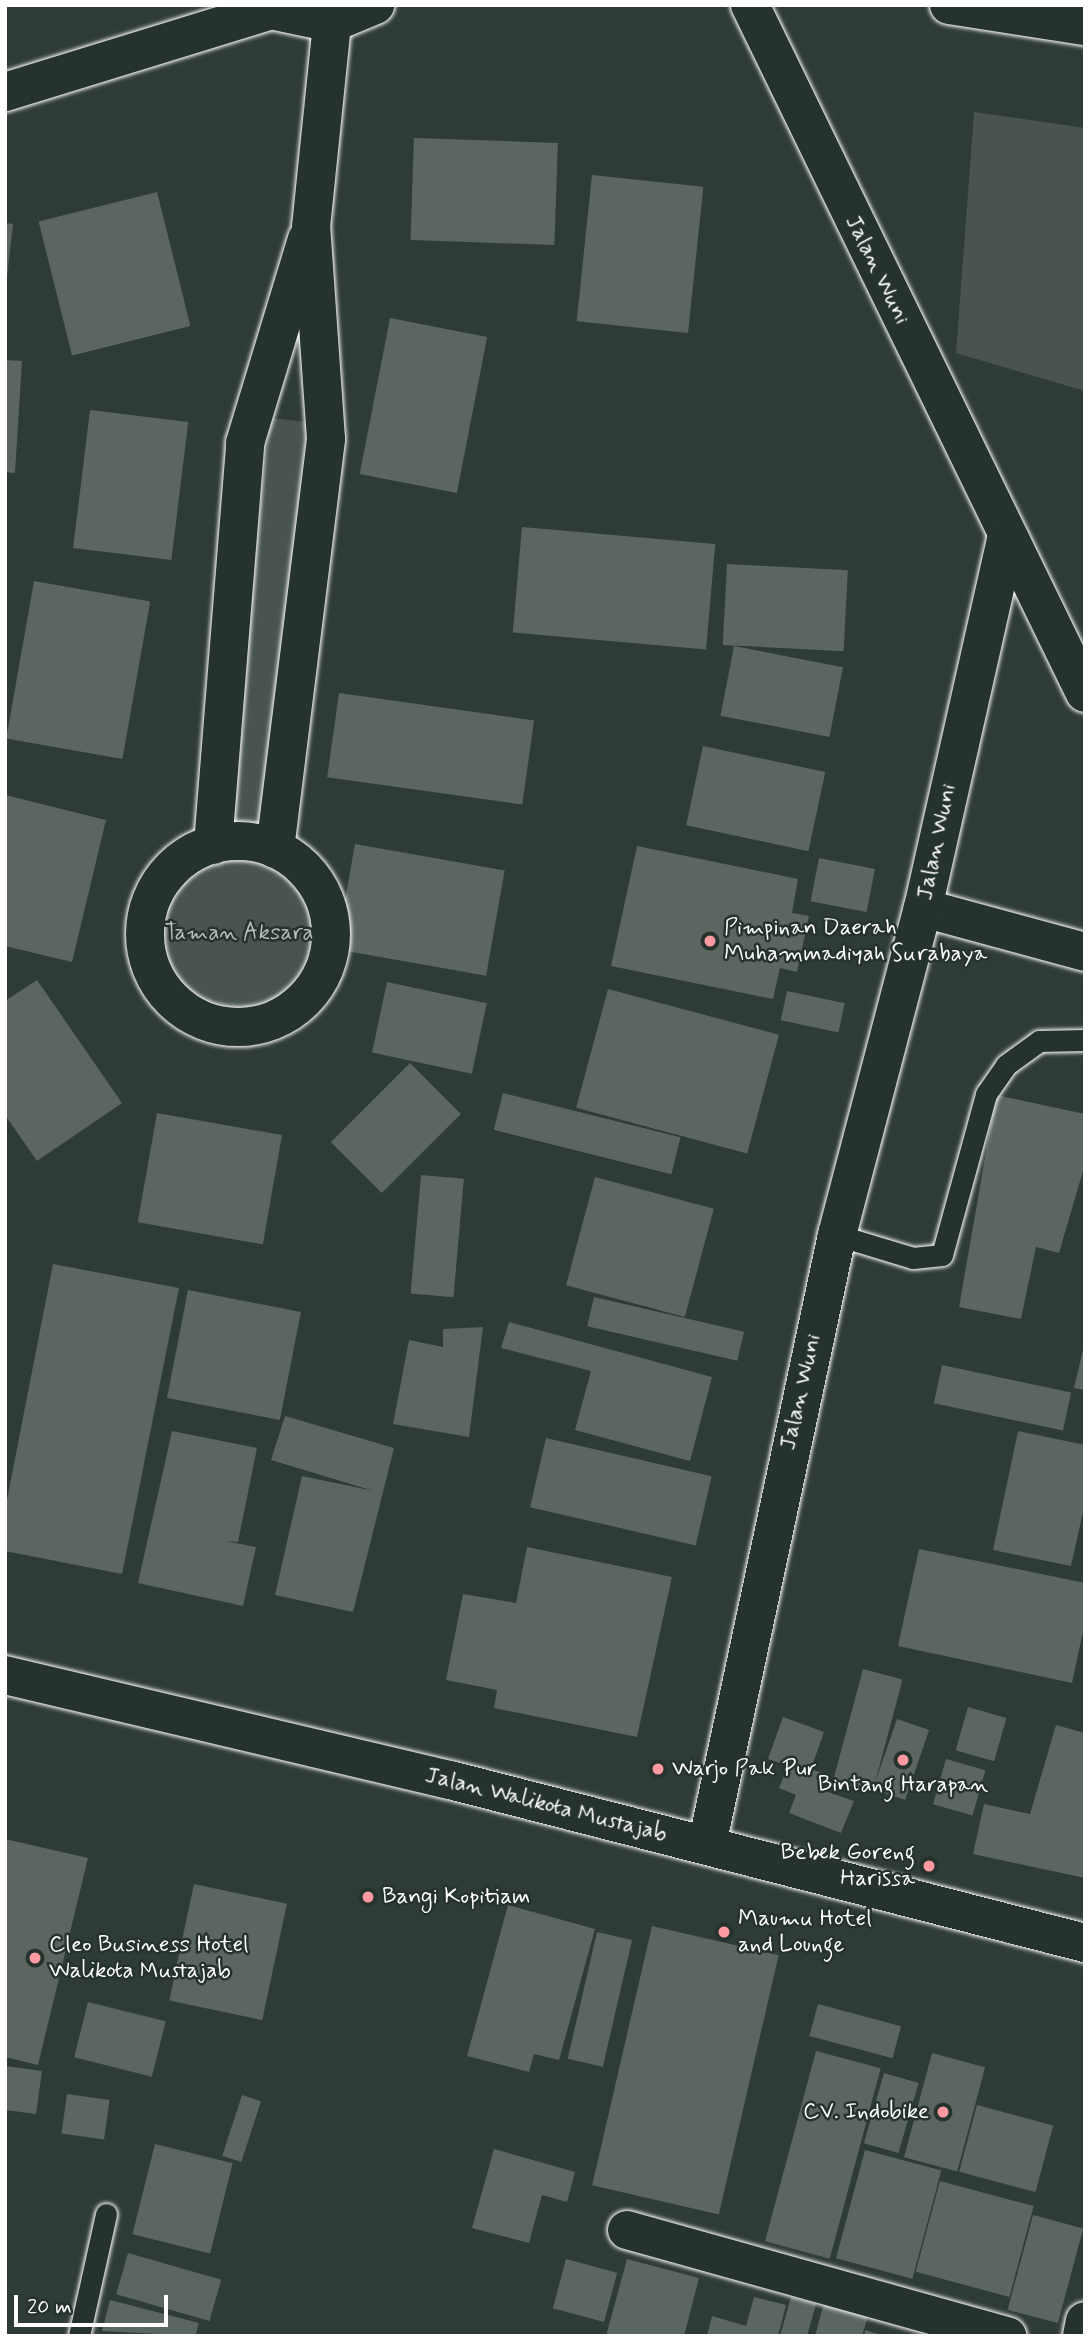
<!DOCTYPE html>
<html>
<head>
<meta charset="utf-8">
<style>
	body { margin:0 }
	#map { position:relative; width:1090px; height:2341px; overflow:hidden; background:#2f3b35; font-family:Mynerve,sans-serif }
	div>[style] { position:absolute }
	.green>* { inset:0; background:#4a544f; transform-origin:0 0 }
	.round { border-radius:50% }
	.building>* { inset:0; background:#5b6661; transform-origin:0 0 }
	.roads { filter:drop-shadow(0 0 2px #fff) drop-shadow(0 0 2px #fff) }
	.service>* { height:21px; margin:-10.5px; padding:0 10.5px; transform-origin:10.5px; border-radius:10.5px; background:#26332d }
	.minor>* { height:38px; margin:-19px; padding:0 19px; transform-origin:19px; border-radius:19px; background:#26332d }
	.minor>.ring { margin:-19px; padding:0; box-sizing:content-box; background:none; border:38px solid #26332d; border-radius:50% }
	.tertiary>* { height:38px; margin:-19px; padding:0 19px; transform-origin:19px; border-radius:19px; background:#26332d }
	.secondary>* { height:38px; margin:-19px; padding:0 19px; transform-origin:19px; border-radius:19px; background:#26332d }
	.dots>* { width:19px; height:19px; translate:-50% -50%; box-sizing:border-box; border:4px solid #26332d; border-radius:50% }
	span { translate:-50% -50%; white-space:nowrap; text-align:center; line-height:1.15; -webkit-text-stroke:5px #26332d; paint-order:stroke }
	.street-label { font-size:23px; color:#fff }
	.poi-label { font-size:23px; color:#fff }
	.left { translate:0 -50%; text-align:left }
	.right { translate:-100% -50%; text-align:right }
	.park-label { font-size:23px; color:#b7bbb9 }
	.frame { position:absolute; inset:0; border:7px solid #fff; pointer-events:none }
	.scale { position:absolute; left:14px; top:2295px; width:154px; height:32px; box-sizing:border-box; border:4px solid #fff; border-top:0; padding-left:9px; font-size:21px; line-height:24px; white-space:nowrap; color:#fff; -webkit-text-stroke:5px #26332d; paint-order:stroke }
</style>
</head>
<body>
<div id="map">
	<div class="green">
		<i style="clip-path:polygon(974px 112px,1085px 128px,1085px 391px,956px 353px)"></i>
		<i style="left:270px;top:418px;width:38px;height:414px;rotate:6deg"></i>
		<i class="round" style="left:162px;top:857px;width:154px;height:154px"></i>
	</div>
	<div class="building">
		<i style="left:414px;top:138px;width:144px;height:102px;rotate:2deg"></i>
		<i style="left:592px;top:175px;width:112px;height:147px;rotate:6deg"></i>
		<i style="left:157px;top:192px;width:138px;height:122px;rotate:76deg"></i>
		<i style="clip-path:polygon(5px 223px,13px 224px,7px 277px,5px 277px)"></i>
		<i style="left:390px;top:318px;width:99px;height:159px;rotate:11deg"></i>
		<i style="clip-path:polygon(5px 360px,22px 361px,15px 473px,5px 472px)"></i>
		<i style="left:90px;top:410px;width:99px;height:139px;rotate:7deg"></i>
		<i style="left:522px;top:527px;width:194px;height:106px;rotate:5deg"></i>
		<i style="left:727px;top:564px;width:121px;height:81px;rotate:3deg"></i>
		<i style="left:34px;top:581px;width:118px;height:160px;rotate:10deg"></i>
		<i style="left:734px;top:646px;width:111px;height:71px;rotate:11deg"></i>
		<i style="left:339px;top:693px;width:197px;height:85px;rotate:8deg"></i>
		<i style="left:703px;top:746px;width:125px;height:81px;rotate:12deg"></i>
		<i style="clip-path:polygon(5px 795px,106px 820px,72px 962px,5px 946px)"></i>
		<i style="left:355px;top:844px;width:152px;height:107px;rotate:10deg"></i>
		<i style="clip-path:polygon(637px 846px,798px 879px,792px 913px,809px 916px,797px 972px,780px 968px,773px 999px,611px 966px)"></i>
		<i style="left:819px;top:858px;width:57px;height:44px;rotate:11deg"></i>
		<i style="clip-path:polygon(37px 980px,122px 1103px,37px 1161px,5px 1115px,5px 1001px)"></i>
		<i style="left:387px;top:982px;width:102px;height:72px;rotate:12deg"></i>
		<i style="left:608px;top:989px;width:177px;height:123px;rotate:15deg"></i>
		<i style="left:787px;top:991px;width:59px;height:30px;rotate:12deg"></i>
		<i style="left:410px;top:1063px;width:72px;height:112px;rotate:45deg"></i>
		<i style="left:503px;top:1093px;width:183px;height:38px;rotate:14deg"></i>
		<i style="clip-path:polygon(996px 1095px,1085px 1114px,1085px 1164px,1059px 1253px,1036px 1247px,1021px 1319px,959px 1307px)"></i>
		<i style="left:157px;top:1113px;width:127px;height:111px;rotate:10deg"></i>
		<i style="left:421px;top:1175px;width:43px;height:119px;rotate:5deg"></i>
		<i style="left:595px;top:1177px;width:123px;height:112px;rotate:15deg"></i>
		<i style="clip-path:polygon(53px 1264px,179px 1288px,122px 1574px,5px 1551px,5px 1510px)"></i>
		<i style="left:188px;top:1290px;width:115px;height:110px;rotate:11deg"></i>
		<i style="left:594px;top:1297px;width:154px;height:30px;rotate:13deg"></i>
		<i style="clip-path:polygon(509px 1322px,712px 1377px,690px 1461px,575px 1430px,591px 1371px,501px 1348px)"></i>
		<i style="clip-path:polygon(483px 1327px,469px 1437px,393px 1424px,409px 1340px,443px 1347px,443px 1329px)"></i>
		<i style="clip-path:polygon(1085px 1341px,1085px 1390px,1074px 1388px)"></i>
		<i style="left:942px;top:1365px;width:132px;height:39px;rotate:12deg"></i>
		<i style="clip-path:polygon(285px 1416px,394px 1448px,353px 1612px,275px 1595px,302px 1476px,374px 1491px,271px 1460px)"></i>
		<i style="clip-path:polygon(172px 1431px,257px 1448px,238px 1542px,225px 1541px,256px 1547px,243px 1606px,138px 1583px)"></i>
		<i style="clip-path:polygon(1018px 1431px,1085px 1445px,1085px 1503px,1071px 1566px,993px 1550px)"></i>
		<i style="left:546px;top:1438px;width:170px;height:71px;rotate:13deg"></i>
		<i style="clip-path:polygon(527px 1547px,672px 1577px,637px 1737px,494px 1708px,497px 1690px,446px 1680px,463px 1594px,516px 1603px)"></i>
		<i style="clip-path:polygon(919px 1549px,1085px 1583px,1085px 1622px,1072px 1683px,898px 1646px)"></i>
		<i style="left:863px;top:1669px;width:41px;height:116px;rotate:15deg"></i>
		<i style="left:968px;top:1707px;width:40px;height:45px;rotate:16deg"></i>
		<i style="clip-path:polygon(783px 1717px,824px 1732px,811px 1769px,827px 1775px,822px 1790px,854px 1801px,841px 1833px,789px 1813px,796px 1795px,779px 1788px,788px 1766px,768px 1759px)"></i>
		<i style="left:897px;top:1719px;width:34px;height:74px;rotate:19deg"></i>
		<i style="clip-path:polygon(1056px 1725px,1085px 1733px,1085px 1878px,973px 1854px,984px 1804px,1030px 1814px)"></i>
		<i style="left:946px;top:1759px;width:41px;height:47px;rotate:16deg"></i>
		<i style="clip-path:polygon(5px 1839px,88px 1858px,38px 2065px,5px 2057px)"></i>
		<i style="left:194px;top:1884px;width:95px;height:119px;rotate:12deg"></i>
		<i style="clip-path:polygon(508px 1905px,595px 1929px,559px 2060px,534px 2054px,529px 2072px,467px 2056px)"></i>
		<i style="left:652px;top:1926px;width:130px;height:266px;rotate:13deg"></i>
		<i style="left:597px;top:1932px;width:36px;height:130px;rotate:13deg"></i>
		<i style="left:88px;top:2002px;width:80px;height:57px;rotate:14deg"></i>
		<i style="left:818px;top:2004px;width:86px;height:33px;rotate:15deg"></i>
		<i style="left:816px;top:2051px;width:67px;height:197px;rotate:15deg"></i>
		<i style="left:932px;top:2053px;width:55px;height:108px;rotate:15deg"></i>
		<i style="clip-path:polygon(5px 2066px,42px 2071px,36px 2114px,5px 2110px)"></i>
		<i style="left:884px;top:2073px;width:36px;height:73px;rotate:16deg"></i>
		<i style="left:67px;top:2094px;width:43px;height:40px;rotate:8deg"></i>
		<i style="left:242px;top:2095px;width:20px;height:64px;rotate:18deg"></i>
		<i style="left:977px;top:2105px;width:79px;height:69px;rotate:15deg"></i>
		<i style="left:155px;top:2144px;width:80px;height:93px;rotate:14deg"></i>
		<i style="clip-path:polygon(494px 2149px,575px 2172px,567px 2202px,542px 2195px,529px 2243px,472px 2228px)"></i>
		<i style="left:865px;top:2150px;width:79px;height:112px;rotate:15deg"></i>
		<i style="left:940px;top:2181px;width:97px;height:94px;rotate:15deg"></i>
		<i style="left:1033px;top:2215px;width:52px;height:98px;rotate:15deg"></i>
		<i style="left:128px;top:2253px;width:97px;height:43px;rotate:16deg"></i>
		<i style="left:566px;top:2259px;width:53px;height:51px;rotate:15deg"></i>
		<i style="clip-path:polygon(627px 2259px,699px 2278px,684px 2336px,606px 2336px)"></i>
		<i style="clip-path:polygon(754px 2297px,786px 2305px,778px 2336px,707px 2336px,712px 2316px,746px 2326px)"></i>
		<i style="clip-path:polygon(791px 2297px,816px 2304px,807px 2336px,780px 2336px)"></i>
		<i style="clip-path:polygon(110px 2300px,199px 2323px,195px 2336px,102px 2331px)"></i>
		<i style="clip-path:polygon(824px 2303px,868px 2316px,862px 2336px,815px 2336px)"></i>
		<i style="clip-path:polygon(865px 2330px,881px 2335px,881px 2336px,864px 2336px)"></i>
	</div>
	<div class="roads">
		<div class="service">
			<i style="left:837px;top:1235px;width:79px;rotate:16.8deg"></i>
			<i style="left:913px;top:1258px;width:29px;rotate:-6deg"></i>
			<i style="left:942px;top:1255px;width:167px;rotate:-74.7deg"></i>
			<i style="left:986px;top:1094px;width:35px;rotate:-55deg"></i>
			<i style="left:1006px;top:1065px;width:41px;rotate:-36deg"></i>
			<i style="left:1039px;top:1041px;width:46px;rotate:-1.2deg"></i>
			<i style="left:79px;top:2336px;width:125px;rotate:-77.5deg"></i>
		</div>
		<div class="minor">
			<i style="left:750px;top:5px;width:765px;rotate:64.04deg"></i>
			<i class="ring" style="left:145px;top:841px;width:148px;height:148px"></i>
			<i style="left:213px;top:845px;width:403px;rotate:-85.4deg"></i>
			<i style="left:245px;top:443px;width:213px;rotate:-73.1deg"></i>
			<i style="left:275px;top:849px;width:413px;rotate:-82.9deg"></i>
			<i style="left:326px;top:439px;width:213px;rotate:-94deg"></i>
			<i style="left:311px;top:227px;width:205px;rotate:-84.1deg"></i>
			<i style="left:923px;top:908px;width:168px;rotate:15.2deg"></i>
			<i style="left:707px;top:1845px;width:624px;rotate:-77.97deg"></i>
			<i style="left:837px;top:1235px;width:338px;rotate:-75.3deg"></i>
			<i style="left:923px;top:908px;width:377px;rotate:-77.3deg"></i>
			<i style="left:627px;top:2230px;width:395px;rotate:15.6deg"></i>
			<i style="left:1082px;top:2336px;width:15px;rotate:-79deg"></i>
		</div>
		<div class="tertiary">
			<i style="left:949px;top:5px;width:138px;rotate:8.8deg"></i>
			<i style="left:270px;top:10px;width:63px;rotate:11.8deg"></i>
			<i style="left:332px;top:23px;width:47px;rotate:-22.7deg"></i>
			<i style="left:5px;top:92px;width:295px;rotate:-17.1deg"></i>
		</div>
		<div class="secondary">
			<i style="left:5px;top:1675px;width:457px;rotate:13.3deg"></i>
			<i style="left:450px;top:1780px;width:656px;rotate:14.4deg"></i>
		</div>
	</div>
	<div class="dots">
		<i style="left:710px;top:941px;background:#ff9aa2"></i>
		<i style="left:903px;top:1760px;background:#ff9aa2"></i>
		<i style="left:658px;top:1769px;background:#ff9aa2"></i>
		<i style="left:929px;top:1866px;background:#ff9aa2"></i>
		<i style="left:368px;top:1897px;background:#ff9aa2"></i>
		<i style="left:724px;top:1932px;background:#ff9aa2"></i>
		<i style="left:35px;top:1958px;background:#ff9aa2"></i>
		<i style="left:943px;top:2112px;background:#ff9aa2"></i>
	</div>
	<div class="street-label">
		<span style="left:877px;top:270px;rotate:64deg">Jalan Wuni</span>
		<span style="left:937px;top:842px;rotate:-78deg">Jalan Wuni</span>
		<span style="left:801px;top:1392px;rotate:-77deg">Jalan Wuni</span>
		<span style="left:546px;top:1805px;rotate:14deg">Jalan Walikota Mustajab</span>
	</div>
	<div class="poi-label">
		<span class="left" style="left:724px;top:941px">Pimpinan Daerah<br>Muhammadiyah Surabaya</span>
		<span class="left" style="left:672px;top:1769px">Warjo Pak Pur</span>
		<span style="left:903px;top:1785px">Bintang Harapan</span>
		<span class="right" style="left:915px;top:1866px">Bebek Goreng<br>Harissa</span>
		<span class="left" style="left:382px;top:1897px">Bangi Kopitiam</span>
		<span class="left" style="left:738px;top:1932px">Maumu Hotel<br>and Lounge</span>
		<span class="left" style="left:49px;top:1958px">Cleo Business Hotel<br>Walikota Mustajab</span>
		<span class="right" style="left:929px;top:2112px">CV. Indobike</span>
	</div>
	<div class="park-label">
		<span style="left:239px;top:933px">Taman Aksara</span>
	</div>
	<div class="frame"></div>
	<div class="scale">20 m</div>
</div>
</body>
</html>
